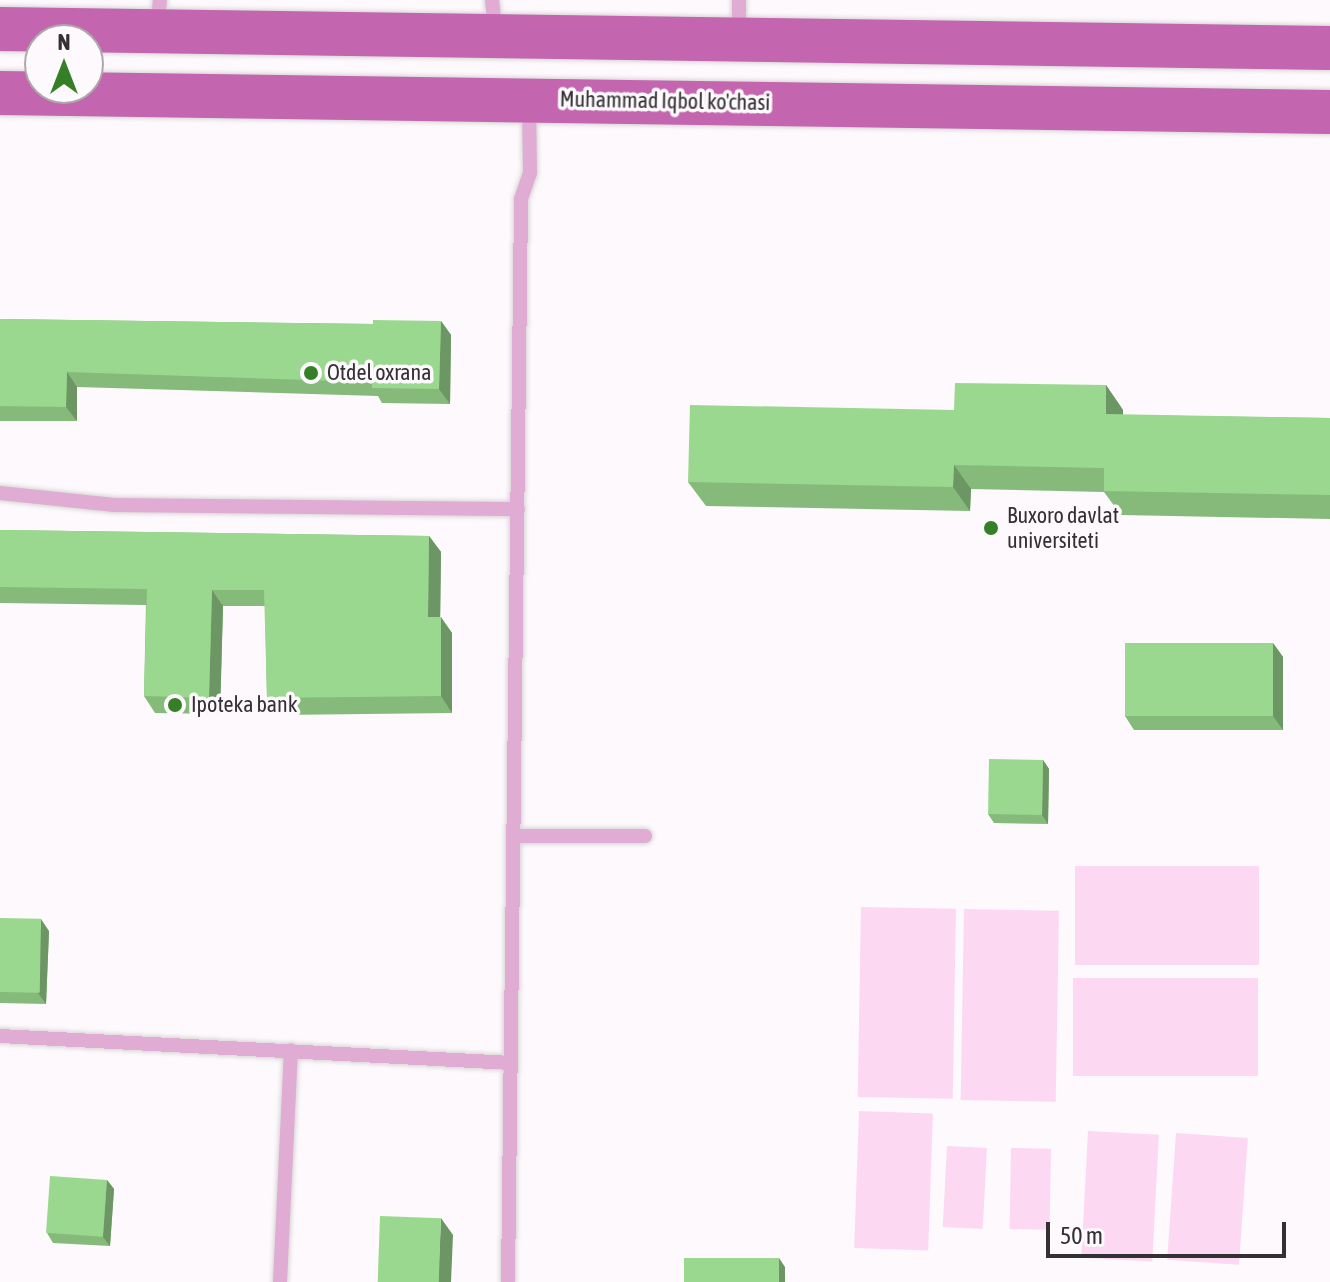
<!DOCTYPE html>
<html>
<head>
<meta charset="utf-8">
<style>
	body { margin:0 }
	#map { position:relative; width:1330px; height:1282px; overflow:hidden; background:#fdf9fc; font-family:"Asap Condensed",sans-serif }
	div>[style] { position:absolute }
	.green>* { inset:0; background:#fcd8f2; transform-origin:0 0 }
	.roads { filter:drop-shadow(0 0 2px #d9d5d8) drop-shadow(0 0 2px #d9d5d8) }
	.lane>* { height:14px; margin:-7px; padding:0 7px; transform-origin:7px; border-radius:7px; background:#e0acd3 }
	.primary>* { height:44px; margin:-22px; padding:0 22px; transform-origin:22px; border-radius:22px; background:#c365af }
	.wall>* { inset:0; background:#85ba7b }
	.shaded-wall>* { inset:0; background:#6c9764 }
	.building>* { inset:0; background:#9bd88f; transform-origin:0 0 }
	.dots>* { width:22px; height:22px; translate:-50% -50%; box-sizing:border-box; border:4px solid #fdf9fc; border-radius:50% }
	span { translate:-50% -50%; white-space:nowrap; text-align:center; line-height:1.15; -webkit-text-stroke:7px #fdf9fc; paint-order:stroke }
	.street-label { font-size:22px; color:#333133 }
	.poi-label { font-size:22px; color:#333133 }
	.left { translate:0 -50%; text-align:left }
	.north { position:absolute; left:24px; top:24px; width:80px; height:80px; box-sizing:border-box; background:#fdf9fc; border:2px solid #aca9ac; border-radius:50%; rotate:0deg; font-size:22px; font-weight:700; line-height:32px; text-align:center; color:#333133 }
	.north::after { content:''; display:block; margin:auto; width:28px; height:36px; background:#357f26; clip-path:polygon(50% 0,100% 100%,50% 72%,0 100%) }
	.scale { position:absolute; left:1046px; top:1222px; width:240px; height:36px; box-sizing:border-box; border:4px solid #333133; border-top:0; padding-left:10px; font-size:24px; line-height:28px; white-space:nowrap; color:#333133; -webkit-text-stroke:6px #fdf9fc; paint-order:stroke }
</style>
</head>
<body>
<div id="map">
	<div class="green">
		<i style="left:1075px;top:866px;width:184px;height:99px"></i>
		<i style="left:861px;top:907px;width:95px;height:190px;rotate:1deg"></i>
		<i style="left:964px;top:909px;width:95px;height:191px;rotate:1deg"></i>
		<i style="left:1073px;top:978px;width:185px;height:98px"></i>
		<i style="left:859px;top:1111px;width:74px;height:137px;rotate:2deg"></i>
		<i style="left:1088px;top:1131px;width:71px;height:127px;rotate:3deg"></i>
		<i style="left:1176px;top:1133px;width:72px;height:127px;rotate:4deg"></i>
		<i style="left:947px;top:1146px;width:40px;height:81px;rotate:3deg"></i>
		<i style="left:1011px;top:1148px;width:40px;height:81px;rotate:1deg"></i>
	</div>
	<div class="roads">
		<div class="lane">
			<i style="left:492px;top:0;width:31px;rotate:84deg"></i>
			<i style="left:157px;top:28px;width:28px;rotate:-84deg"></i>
			<i style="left:739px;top:34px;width:34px;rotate:-90deg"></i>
			<i style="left:0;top:493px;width:115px;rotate:6deg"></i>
			<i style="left:114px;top:505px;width:404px;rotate:0.6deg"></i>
			<i style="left:515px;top:836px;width:130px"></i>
			<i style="left:0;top:1036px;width:512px;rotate:3.02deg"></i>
			<i style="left:280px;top:1282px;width:232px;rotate:-87.3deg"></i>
			<i style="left:508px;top:1282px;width:1083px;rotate:-89.31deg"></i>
			<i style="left:521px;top:199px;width:28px;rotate:-71deg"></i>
			<i style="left:530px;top:173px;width:69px;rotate:-90.8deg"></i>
		</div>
		<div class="primary">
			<i style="left:0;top:29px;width:1330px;rotate:0.82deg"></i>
			<i style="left:0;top:93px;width:1330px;rotate:0.82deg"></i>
		</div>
	</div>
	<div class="wall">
		<i style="clip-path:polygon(0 319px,373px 324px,441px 321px,451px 335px,450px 404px,382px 403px,378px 396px,77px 387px,77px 421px,0 421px)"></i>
		<i style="clip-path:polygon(1106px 385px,1123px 410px,1123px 415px,1330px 418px,1330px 519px,1121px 515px,1104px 492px,971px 489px,970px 511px,706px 506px,688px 482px,954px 410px)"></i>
		<i style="clip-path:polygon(0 530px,429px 536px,441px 552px,440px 617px,452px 633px,452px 713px,278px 715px,267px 698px,265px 606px,223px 606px,220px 714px,155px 713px,144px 696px,146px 605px,0 603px)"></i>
		<i style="clip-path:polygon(1273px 643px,1283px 657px,1283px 730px,1134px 730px,1125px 716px)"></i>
		<i style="clip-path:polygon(1043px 760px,1049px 769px,1048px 824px,994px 823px,988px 814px)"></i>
		<i style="clip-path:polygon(0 918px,49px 931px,46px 1004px,0 1003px)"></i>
		<i style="clip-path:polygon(107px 1180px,114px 1189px,110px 1246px,53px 1243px,47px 1233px)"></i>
	</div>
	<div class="shaded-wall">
		<i style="clip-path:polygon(441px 321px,451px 335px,450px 404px,439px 389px)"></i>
		<i style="clip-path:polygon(67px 372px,77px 387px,77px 421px,66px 407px)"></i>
		<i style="clip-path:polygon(1106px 385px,1123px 410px,1123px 439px,1106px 414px)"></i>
		<i style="clip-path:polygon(954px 465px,971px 489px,970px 511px,953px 487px)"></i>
		<i style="clip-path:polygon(429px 536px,441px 552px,440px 633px,428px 617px)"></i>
		<i style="clip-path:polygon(212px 590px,223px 606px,220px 714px,209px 698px)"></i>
		<i style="clip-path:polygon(441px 617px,452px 633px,452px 713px,441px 696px)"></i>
		<i style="clip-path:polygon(1273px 643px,1283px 657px,1283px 730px,1273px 716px)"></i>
		<i style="clip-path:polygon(1043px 760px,1049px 769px,1048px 824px,1042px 815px)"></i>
		<i style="clip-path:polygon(41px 919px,49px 931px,46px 1004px,38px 993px)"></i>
		<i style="clip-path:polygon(107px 1180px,114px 1189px,110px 1246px,103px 1237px)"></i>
		<i style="clip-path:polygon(441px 1218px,453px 1235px,451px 1282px,438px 1282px)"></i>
		<i style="clip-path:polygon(779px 1258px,785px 1267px,785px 1282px,779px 1282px)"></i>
	</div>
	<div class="building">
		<i style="clip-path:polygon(0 319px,373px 324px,373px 320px,441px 321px,439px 389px,372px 388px,372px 382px,67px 372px,66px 407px,0 406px)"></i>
		<i style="clip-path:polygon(955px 383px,1106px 385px,1106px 414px,1330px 418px,1330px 495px,1104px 491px,1104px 468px,954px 465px,953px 487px,688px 482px,690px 405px,954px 410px)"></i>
		<i style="clip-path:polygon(0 530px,429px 536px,428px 617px,441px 617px,441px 696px,267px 698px,264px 590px,212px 590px,209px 698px,144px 696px,147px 589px,0 587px)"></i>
		<i style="left:1125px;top:643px;width:148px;height:73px"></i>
		<i style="left:989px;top:759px;width:54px;height:55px;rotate:1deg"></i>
		<i style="left:0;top:918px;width:41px;height:74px;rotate:1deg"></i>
		<i style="left:50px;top:1176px;width:57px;height:57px;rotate:4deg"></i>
		<i style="left:380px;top:1216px;width:61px;height:66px;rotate:2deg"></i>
		<i style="left:684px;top:1258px;width:95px;height:24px"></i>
	</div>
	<div class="dots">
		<i style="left:311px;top:373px;background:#357f26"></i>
		<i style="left:991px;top:528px;background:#357f26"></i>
		<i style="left:175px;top:705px;background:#357f26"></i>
	</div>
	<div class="street-label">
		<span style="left:665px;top:101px;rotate:1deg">Muhammad Iqbol ko'chasi</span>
	</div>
	<div class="poi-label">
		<span class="left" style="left:327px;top:373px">Otdel oxrana</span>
		<span class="left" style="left:1007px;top:528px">Buxoro davlat<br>universiteti</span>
		<span class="left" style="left:191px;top:705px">Ipoteka bank</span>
	</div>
	<div class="north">N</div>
	<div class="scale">50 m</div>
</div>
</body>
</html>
